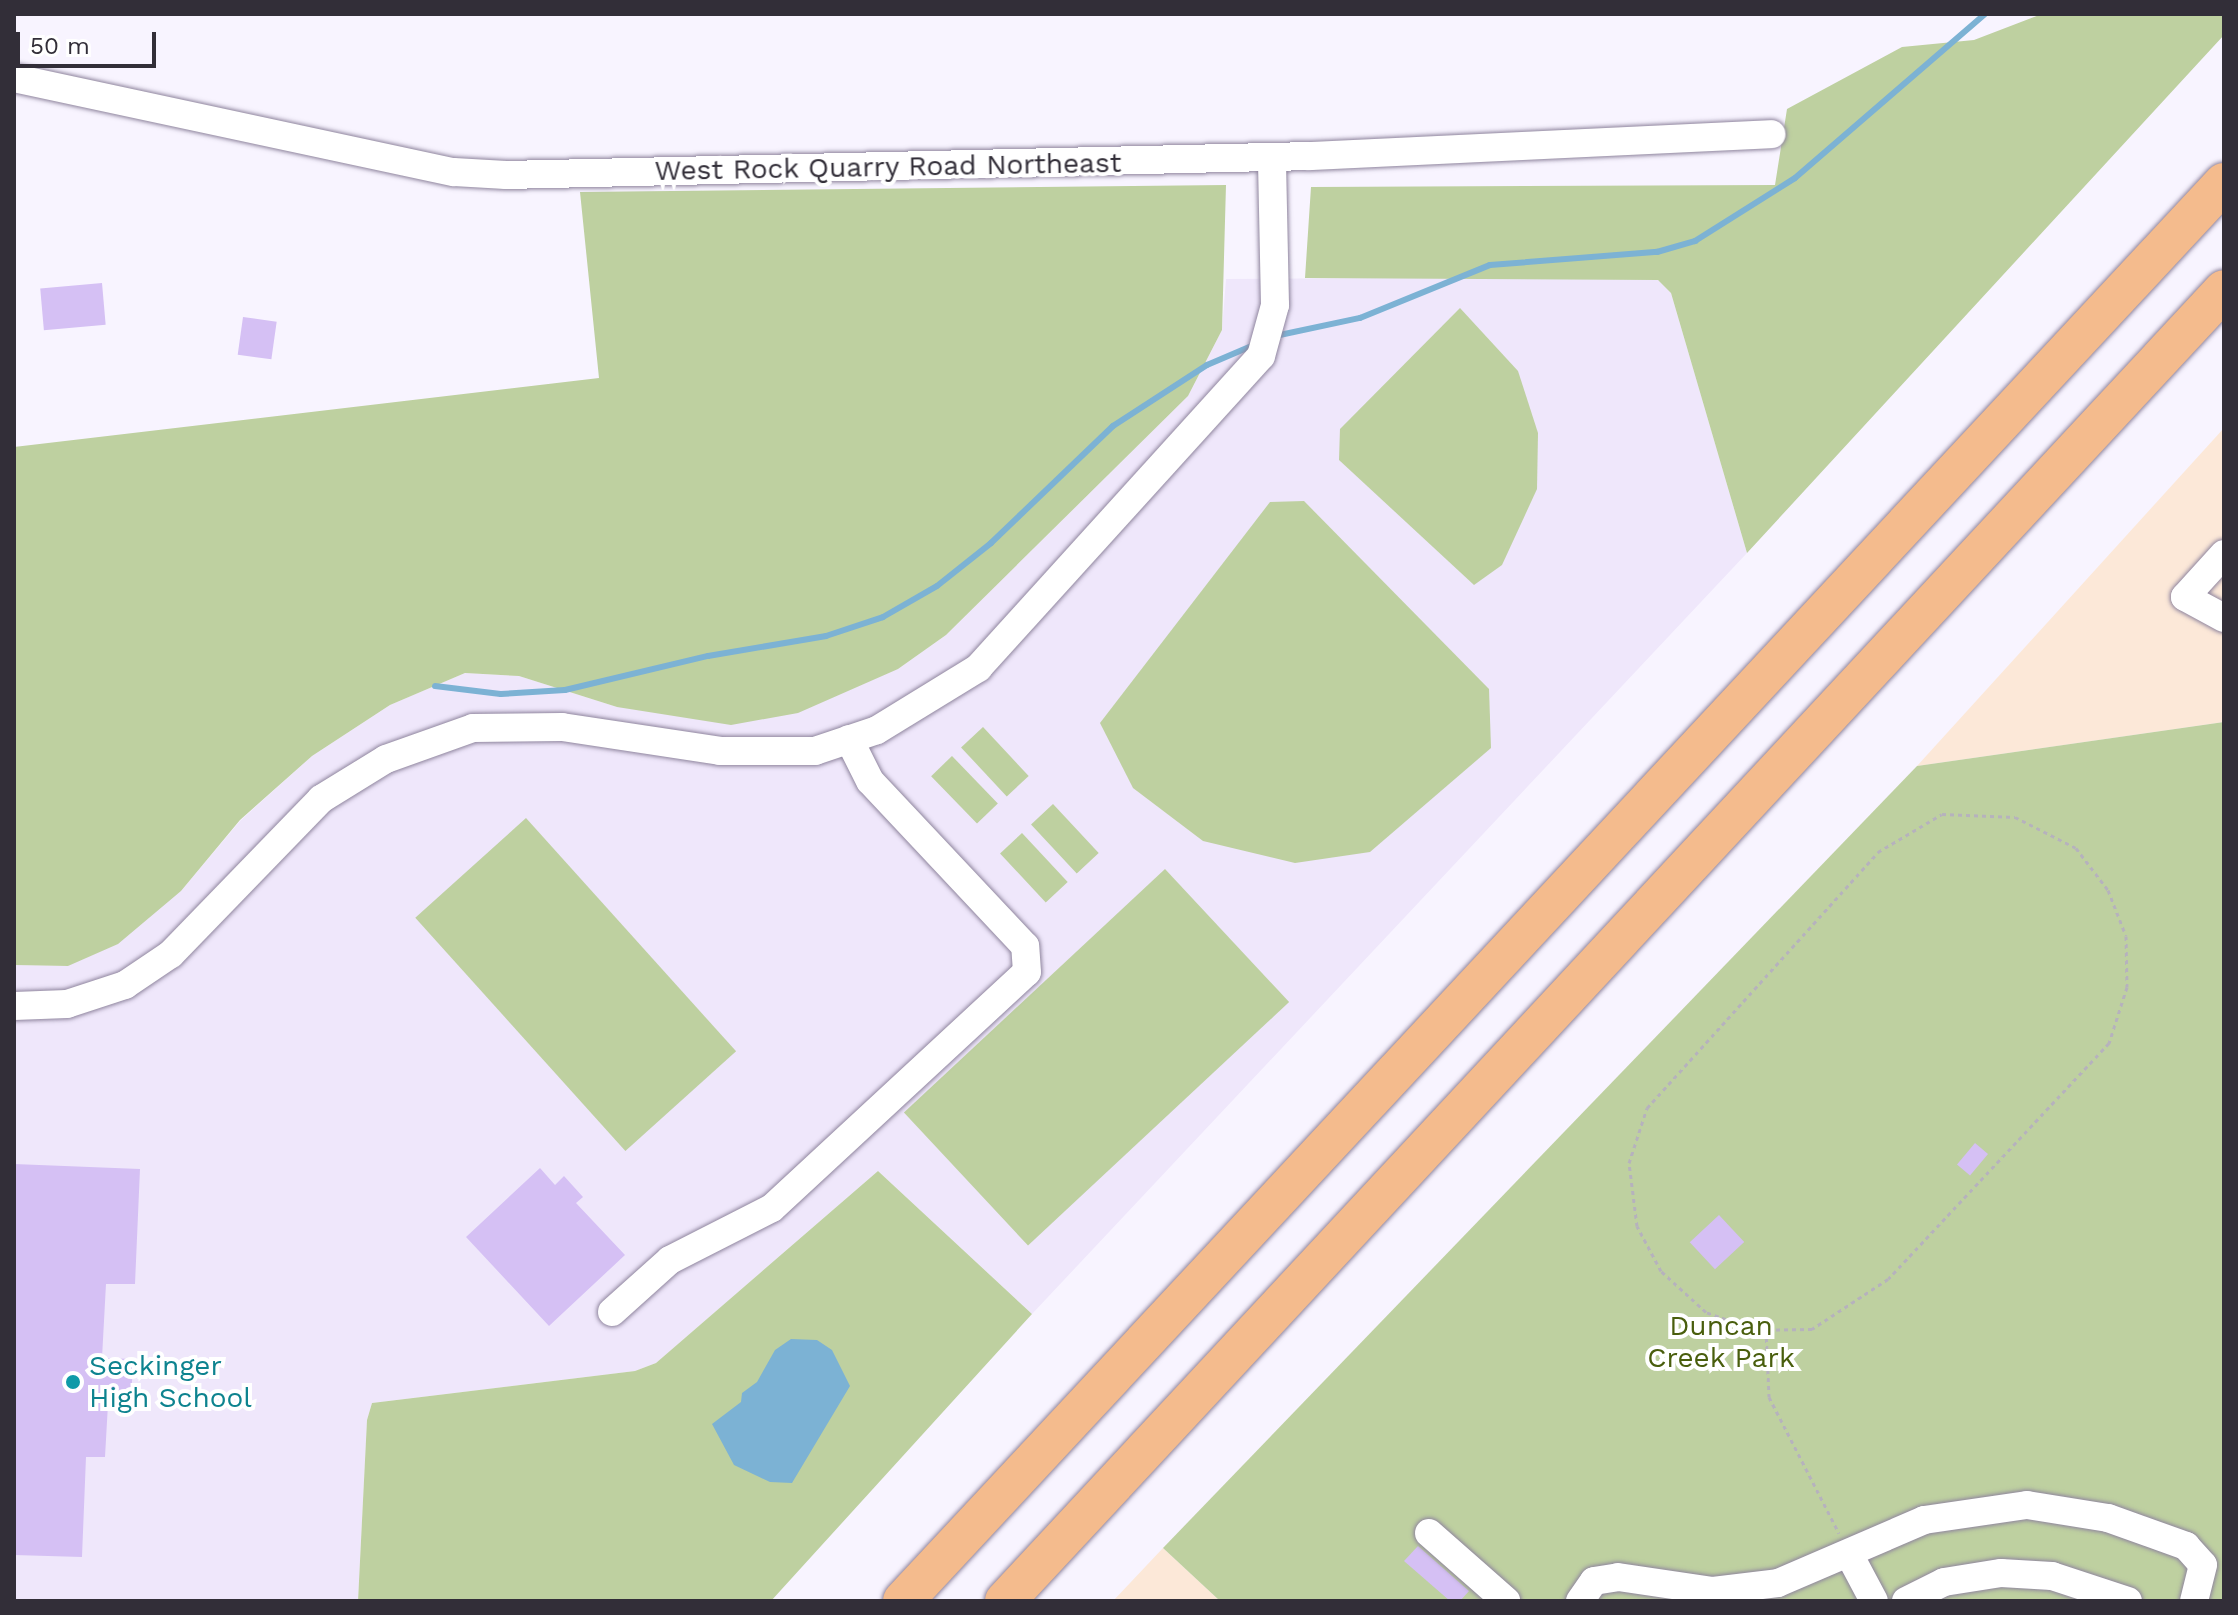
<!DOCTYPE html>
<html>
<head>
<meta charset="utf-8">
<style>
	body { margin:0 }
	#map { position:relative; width:2238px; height:1615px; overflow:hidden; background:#f8f4ff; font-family:"Work Sans",sans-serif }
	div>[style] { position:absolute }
	.commercial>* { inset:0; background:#fce8d8 }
	.built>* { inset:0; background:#efe7fb }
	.green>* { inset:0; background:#bed0a0; transform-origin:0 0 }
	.water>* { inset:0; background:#7cb2d4 }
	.stream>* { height:6px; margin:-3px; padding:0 3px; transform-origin:3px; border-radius:3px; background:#7cb2d4 }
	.building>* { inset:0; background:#d5c0f4; transform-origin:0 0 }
	.path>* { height:3px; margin-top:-1.5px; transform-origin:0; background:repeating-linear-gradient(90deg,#b6b2bd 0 4px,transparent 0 8px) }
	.roads { filter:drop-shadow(0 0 2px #8f859e) drop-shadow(0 0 2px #8f859e) }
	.minor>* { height:28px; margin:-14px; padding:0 14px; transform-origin:14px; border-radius:14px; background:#fff }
	.highway>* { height:40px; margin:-20px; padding:0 20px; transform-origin:20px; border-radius:20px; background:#f4bb8d }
	.dots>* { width:22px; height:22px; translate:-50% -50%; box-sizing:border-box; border:4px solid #fff; border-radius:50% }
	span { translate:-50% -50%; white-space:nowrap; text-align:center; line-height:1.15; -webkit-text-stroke:8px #fff; paint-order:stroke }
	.street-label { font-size:28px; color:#322e38 }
	.park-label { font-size:28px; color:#495e0d }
	.culture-label { font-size:28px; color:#0d838f }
	.left { translate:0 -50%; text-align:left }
	.frame { position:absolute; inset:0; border:16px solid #322e38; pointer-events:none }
	.scale { position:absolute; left:16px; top:32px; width:140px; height:36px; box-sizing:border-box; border:4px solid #322e38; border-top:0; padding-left:10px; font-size:24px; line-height:28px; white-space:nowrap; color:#322e38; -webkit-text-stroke:6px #fff; paint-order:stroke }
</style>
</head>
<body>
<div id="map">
	<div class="commercial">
		<i style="clip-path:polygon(2224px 428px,2224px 722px,1917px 766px)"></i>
		<i style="clip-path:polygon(1163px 1548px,1220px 1601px,1113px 1601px)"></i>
	</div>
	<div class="built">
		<i style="clip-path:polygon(1628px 276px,1658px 280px,1671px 293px,1747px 553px,1032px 1314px,878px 1171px,656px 1363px,635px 1371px,372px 1403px,367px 1420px,358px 1601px,14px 1601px,14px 965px,68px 966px,181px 891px,240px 821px,312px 756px,390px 705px,465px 673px,519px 676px,617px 707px,898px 669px,946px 635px,1188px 396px,1222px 330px,1226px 279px)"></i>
	</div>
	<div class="green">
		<i style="clip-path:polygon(2042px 14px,2224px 14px,2224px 35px,1747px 553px,1671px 293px,1658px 280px,1305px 278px,1311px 187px,1775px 185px,1787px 109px,1902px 47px,1974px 40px)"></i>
		<i style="clip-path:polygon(1226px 185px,1222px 330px,1188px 396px,946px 635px,898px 669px,798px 713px,731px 725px,617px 707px,519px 676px,465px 673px,390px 705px,312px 756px,240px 820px,181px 891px,118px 944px,68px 966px,14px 965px,14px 447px,599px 378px,580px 192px)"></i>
		<i style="clip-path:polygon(1460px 308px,1518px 371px,1538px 433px,1537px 489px,1502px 565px,1474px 585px,1339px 460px,1340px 429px)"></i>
		<i style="clip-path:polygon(1304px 501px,1489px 689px,1491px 748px,1370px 852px,1295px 863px,1203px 841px,1133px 788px,1100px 723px,1270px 502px)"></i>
		<i style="clip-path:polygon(2224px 722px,2224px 1601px,1220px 1601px,1163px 1548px,1917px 766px)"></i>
		<i style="left:983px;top:727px;width:67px;height:30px;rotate:47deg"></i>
		<i style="left:952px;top:756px;width:66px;height:29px;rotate:46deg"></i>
		<i style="left:1053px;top:804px;width:67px;height:30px;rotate:47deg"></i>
		<i style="left:526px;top:818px;width:314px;height:149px;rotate:48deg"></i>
		<i style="left:1022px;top:833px;width:67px;height:30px;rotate:47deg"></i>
		<i style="left:1165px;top:869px;width:182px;height:357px;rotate:47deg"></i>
		<i style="clip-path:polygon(878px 1171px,1032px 1314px,771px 1601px,358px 1601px,367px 1420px,372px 1403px,635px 1371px,656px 1363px)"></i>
	</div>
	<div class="water">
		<i style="clip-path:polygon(791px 1339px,817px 1340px,832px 1350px,850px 1386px,792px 1483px,770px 1482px,734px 1465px,712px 1424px,741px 1402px,742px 1393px,757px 1382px,775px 1350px)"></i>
	</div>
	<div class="stream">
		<i style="left:1275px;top:336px;width:87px;rotate:-12deg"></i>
		<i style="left:1360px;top:318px;width:140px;rotate:-22.2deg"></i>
		<i style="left:1490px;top:265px;width:168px;rotate:-4.5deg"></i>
		<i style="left:1657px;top:252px;width:40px;rotate:-16deg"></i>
		<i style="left:1695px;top:241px;width:118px;rotate:-32.2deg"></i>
		<i style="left:1795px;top:178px;width:251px;rotate:-40.8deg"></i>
		<i style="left:435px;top:686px;width:66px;rotate:6.9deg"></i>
		<i style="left:501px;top:694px;width:64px;rotate:-3.6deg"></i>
		<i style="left:565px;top:690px;width:147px;rotate:-13.4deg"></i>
		<i style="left:708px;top:656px;width:120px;rotate:-9.6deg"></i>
		<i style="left:826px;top:636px;width:60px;rotate:-18.4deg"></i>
		<i style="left:883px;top:617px;width:62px;rotate:-29.9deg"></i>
		<i style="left:937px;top:586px;width:69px;rotate:-38.5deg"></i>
		<i style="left:991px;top:543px;width:169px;rotate:-43.8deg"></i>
		<i style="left:1113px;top:426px;width:112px;rotate:-33deg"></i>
		<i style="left:1207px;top:365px;width:51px;rotate:-23.1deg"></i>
	</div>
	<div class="building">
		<i style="left:102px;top:283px;width:42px;height:62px;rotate:85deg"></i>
		<i style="left:243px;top:317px;width:34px;height:38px;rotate:8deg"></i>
		<i style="left:1975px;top:1143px;width:17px;height:28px;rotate:40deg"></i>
		<i style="clip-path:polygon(14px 1164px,140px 1169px,135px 1284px,106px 1284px,102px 1358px,133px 1359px,131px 1405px,108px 1404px,105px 1457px,86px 1457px,82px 1557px,14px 1555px)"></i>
		<i style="clip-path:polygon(540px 1168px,555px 1185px,564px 1176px,583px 1197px,576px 1203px,625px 1255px,549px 1326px,466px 1237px)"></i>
		<i style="left:1719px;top:1215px;width:37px;height:40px;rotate:47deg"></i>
		<i style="clip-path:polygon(1418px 1546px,1469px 1591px,1460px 1601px,1450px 1601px,1404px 1561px)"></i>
	</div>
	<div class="path">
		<i style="left:1942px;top:814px;width:73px;rotate:2.4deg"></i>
		<i style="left:2015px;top:817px;width:68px;rotate:26.9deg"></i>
		<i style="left:2076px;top:848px;width:53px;rotate:52.7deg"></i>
		<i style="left:2108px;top:890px;width:49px;rotate:68.6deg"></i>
		<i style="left:2126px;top:936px;width:51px;rotate:88.9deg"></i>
		<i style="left:2127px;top:987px;width:59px;rotate:107.8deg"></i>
		<i style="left:2109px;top:1043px;width:323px;rotate:133.1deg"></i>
		<i style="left:1888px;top:1279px;width:91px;rotate:146.7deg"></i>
		<i style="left:1812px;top:1329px;width:56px;rotate:179deg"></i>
		<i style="left:1756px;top:1330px;width:53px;rotate:-160.2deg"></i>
		<i style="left:1706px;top:1312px;width:61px;rotate:-137.7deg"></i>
		<i style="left:1661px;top:1271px;width:51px;rotate:-118.1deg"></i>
		<i style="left:1637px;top:1226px;width:64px;rotate:-97.2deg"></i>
		<i style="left:1629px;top:1163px;width:58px;rotate:-71.9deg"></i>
		<i style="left:1647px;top:1108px;width:345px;rotate:-47.9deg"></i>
		<i style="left:1878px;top:852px;width:74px;rotate:-30.7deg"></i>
		<i style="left:1766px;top:1330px;width:67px;rotate:87.4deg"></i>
		<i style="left:1769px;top:1397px;width:153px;rotate:62.8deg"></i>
	</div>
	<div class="roads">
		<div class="minor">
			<i style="left:14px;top:78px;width:450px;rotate:12.1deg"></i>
			<i style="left:454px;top:172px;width:52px;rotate:3.3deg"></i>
			<i style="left:506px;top:175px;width:804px;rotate:-1.35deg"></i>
			<i style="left:1310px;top:156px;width:462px;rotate:-2.7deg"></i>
			<i style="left:2224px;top:554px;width:58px;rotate:132.2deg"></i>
			<i style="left:2185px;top:597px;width:44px;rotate:28.3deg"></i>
			<i style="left:14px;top:1006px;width:53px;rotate:-2.2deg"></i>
			<i style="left:67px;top:1004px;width:61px;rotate:-18.1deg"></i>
			<i style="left:125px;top:985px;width:55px;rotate:-34deg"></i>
			<i style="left:171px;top:954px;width:216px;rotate:-45.9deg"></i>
			<i style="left:321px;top:799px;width:76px;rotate:-31.6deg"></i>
			<i style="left:386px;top:759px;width:92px;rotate:-19.6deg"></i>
			<i style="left:473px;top:728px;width:89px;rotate:-0.6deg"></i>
			<i style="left:562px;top:727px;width:160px;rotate:8.6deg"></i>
			<i style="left:720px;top:751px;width:95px"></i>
			<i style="left:815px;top:751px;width:65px;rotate:-18.7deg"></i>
			<i style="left:877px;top:730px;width:119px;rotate:-31.5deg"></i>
			<i style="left:978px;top:668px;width:421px;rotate:-47.8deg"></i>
			<i style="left:1261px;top:356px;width:53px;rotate:-74.6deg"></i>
			<i style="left:1275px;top:305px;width:148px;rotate:-91.2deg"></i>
			<i style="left:612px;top:1312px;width:78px;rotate:-41.9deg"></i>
			<i style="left:670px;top:1260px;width:114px;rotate:-27deg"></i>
			<i style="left:772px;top:1208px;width:347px;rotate:-42.8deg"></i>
			<i style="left:1027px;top:972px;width:26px;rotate:-94deg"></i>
			<i style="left:1025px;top:946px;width:226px;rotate:-133.2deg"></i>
			<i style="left:870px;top:781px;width:47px;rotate:-116.6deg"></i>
			<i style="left:1429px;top:1533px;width:103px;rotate:41.4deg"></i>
			<i style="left:1849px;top:1554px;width:53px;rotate:62deg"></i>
			<i style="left:1580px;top:1601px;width:24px;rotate:-55deg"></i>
			<i style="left:1594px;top:1581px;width:24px;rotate:-9deg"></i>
			<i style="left:1618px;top:1577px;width:96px;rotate:8.4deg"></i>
			<i style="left:1713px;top:1591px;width:65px;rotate:-7deg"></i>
			<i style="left:1778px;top:1583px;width:159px;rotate:-23.3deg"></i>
			<i style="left:1924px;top:1520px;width:104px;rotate:-8.3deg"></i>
			<i style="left:2027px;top:1505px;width:82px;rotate:9.1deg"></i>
			<i style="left:2108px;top:1518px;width:83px;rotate:19.7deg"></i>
			<i style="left:2186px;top:1546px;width:25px;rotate:48deg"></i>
			<i style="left:2203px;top:1565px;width:37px;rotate:104deg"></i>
			<i style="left:1906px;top:1601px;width:42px;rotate:-26.6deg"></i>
			<i style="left:1944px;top:1582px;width:58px;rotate:-9deg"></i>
			<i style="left:2001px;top:1573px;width:51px;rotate:3.4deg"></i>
			<i style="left:2052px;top:1576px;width:80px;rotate:18.2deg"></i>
		</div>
		<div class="highway">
			<i style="left:903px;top:1601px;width:1938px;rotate:-47.03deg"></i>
			<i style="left:1005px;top:1601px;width:1790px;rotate:-47.08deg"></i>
		</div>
	</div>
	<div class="dots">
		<i style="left:73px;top:1382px;background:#0f9aa8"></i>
	</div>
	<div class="street-label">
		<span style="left:888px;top:167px;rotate:-1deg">West Rock Quarry Road Northeast</span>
	</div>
	<div class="park-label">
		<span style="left:1721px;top:1342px">Duncan<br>Creek Park</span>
	</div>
	<div class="culture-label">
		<span class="left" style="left:89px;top:1382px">Seckinger<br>High School</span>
	</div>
	<div class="frame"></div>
	<div class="scale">50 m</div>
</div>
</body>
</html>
